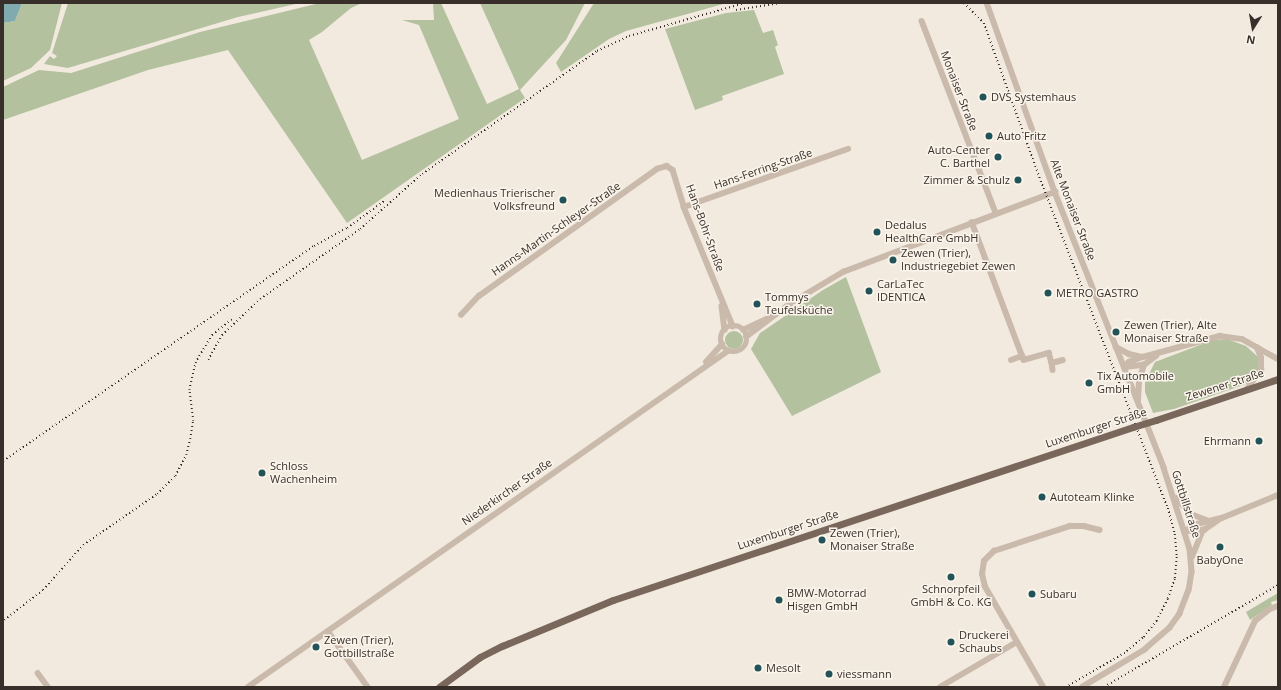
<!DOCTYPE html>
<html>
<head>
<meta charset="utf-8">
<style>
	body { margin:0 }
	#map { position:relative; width:1281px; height:690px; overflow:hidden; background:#f2eadf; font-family:"Open Sans",sans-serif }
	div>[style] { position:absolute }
	.green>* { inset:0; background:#b4c19f }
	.round { border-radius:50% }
	.water>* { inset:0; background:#7fabae }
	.minor>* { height:5.5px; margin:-2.75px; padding:0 2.75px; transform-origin:2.75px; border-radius:2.75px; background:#cabaab }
	.minor>.ring { margin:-2.75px; padding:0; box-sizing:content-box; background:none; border:5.5px solid #cabaab; border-radius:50% }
	.major>* { height:7px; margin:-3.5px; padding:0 3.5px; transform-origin:3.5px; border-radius:3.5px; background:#79675c }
	.rail>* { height:1.5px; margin-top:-0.75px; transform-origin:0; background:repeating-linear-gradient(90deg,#382f2a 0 1px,transparent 0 4px) }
	.major-bridge>* { height:7px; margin:-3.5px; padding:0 3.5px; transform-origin:3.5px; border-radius:3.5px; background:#79675c }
	.dots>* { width:11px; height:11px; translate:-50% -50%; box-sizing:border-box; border:2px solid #faf4eb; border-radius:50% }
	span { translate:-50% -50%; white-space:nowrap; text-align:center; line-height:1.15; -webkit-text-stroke:3px #faf4eb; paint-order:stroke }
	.street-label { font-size:11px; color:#382f2a }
	.poi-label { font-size:11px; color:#382f2a }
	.left { translate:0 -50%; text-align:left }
	.right { translate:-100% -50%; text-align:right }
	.frame { position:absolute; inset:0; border:4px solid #382f2a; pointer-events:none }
	.north { position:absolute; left:1233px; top:8px; width:40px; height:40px; -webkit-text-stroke:3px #faf4eb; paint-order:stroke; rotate:191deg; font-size:11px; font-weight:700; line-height:16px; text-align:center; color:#382f2a }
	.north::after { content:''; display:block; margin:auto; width:14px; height:18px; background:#382f2a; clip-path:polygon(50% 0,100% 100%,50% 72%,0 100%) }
</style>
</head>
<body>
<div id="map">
	<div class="green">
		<i style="clip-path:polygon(22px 3px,62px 3px,50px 50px,31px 68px,3px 81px,3px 23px,15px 21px)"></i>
		<i style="clip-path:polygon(68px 3px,300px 3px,238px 17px,68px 68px,44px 64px,50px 56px,54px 59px,57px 56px,52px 53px)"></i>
		<i style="clip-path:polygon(320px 3px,362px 3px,351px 8px,322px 32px,309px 40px,362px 160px,459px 119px,419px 25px,402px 20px,434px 20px,433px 3px,441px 3px,487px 104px,519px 89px,480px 3px,585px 3px,566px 40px,520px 90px,525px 98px,347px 223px,228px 50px,148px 70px,3px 120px,3px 87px,39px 70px,71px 73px,200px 32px)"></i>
		<i style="clip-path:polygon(594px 3px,727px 3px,626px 31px,609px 39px,561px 72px,556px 63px)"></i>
		<i style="clip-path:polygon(754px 10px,763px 33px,773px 30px,778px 45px,775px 47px,784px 74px,722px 96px,723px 100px,695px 110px,665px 29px,726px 13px)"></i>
		<i style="clip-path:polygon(846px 277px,881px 372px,792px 416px,751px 349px,760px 333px,823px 290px)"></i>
		<i class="round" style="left:725px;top:331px;width:18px;height:18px"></i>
		<i style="clip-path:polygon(1227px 339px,1246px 346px,1258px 357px,1258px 372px,1249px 383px,1174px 409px,1153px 413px,1145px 392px,1145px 382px,1155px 362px,1213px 340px)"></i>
		<i style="clip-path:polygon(1278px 593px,1278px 600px,1271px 602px,1272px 605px,1250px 620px,1246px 612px)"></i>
	</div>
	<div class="water">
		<i style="clip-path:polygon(3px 3px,22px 3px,15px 21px,3px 23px)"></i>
	</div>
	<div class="minor">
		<i style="left:987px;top:3px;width:201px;rotate:70.2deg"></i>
		<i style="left:1055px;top:192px;width:297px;rotate:68.4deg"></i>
		<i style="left:1164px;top:468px;width:85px;rotate:72.2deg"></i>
		<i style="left:1190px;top:549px;width:23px;rotate:85deg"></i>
		<i style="left:1192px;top:572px;width:18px;rotate:99deg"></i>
		<i style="left:1189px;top:590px;width:26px;rotate:111deg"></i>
		<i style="left:1180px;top:614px;width:17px;rotate:126deg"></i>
		<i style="left:1170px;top:628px;width:33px;rotate:139deg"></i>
		<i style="left:1145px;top:650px;width:72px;rotate:149.2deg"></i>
		<i style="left:922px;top:21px;width:206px;rotate:68.9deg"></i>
		<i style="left:684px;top:207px;width:174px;rotate:-19.5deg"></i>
		<i style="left:972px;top:222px;width:147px;rotate:69.4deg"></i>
		<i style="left:1024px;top:360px;width:26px;rotate:-16deg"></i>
		<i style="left:1049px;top:353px;width:10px;rotate:73deg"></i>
		<i style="left:1052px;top:363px;width:11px;rotate:-15deg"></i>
		<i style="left:722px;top:306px;width:24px;rotate:83deg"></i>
		<i style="left:461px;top:315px;width:26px;rotate:-47deg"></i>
		<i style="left:479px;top:296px;width:219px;rotate:-35.5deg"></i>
		<i style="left:657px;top:169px;width:10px;rotate:-17deg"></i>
		<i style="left:667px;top:166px;width:7px;rotate:34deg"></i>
		<i style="left:673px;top:170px;width:39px;rotate:73deg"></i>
		<i style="left:684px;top:207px;width:129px;rotate:67.6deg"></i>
		<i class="ring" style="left:721px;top:326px;width:20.5px;height:20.5px"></i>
		<i style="left:743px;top:330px;width:31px;rotate:-25deg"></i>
		<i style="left:746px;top:337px;width:56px;rotate:-37.1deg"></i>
		<i style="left:791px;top:303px;width:61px;rotate:-30.8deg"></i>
		<i style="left:843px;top:272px;width:227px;rotate:-20.7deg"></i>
		<i style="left:1116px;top:347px;width:15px;rotate:28deg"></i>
		<i style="left:1129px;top:354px;width:13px;rotate:13deg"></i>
		<i style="left:1011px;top:360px;width:12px;rotate:-20deg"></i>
		<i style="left:706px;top:362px;width:24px;rotate:-48deg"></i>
		<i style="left:1052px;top:363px;width:7px;rotate:82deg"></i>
		<i style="left:1124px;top:367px;width:7px;rotate:-45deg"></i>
		<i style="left:1129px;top:362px;width:15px;rotate:-20deg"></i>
		<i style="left:1143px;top:357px;width:80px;rotate:-15.3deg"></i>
		<i style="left:1220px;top:336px;width:22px;rotate:8deg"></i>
		<i style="left:1242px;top:339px;width:41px;rotate:29.1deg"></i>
		<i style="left:1124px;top:367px;width:20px;rotate:-6deg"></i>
		<i style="left:1144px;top:365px;width:15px;rotate:-37deg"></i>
		<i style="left:1247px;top:389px;width:24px;rotate:-54deg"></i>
		<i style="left:1261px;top:370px;width:12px;rotate:-90deg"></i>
		<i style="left:1261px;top:358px;width:11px;rotate:-112deg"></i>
		<i style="left:1138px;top:400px;width:19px;rotate:-87deg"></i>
		<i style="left:1139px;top:381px;width:17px;rotate:-73deg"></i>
		<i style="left:1176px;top:498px;width:22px;rotate:47deg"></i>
		<i style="left:1191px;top:514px;width:17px;rotate:21deg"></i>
		<i style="left:1186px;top:531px;width:9px;rotate:-41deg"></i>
		<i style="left:1193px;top:525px;width:30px;rotate:-14deg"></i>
		<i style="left:1222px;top:518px;width:61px;rotate:-22.3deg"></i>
		<i style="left:1186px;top:531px;width:18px;rotate:-3deg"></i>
		<i style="left:1204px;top:530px;width:19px;rotate:-35deg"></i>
		<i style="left:1192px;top:557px;width:29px;rotate:-68deg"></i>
		<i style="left:328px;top:631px;width:69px;rotate:54.5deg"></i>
		<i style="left:38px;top:673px;width:17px;rotate:54deg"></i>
		<i style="left:248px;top:687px;width:586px;rotate:-34.99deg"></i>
		<i style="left:940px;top:687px;width:89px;rotate:-30.3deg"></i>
		<i style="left:1043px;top:687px;width:116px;rotate:-120.1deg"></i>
		<i style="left:985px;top:587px;width:13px;rotate:-103deg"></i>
		<i style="left:982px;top:574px;width:13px;rotate:-81deg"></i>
		<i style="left:984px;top:561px;width:14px;rotate:-45deg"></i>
		<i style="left:994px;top:551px;width:80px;rotate:-18.2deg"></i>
		<i style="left:1070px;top:526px;width:14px"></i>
		<i style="left:1084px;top:526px;width:16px;rotate:14deg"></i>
		<i style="left:1224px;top:687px;width:73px;rotate:-64.8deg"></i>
		<i style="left:1255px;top:621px;width:19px;rotate:-39deg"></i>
		<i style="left:1270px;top:609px;width:9px;rotate:-21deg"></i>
	</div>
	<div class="major">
		<i style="left:1156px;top:420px;width:129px;rotate:-18.6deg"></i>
		<i style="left:439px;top:687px;width:51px;rotate:-36.2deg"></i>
		<i style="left:480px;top:657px;width:25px;rotate:-27deg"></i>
		<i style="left:502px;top:646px;width:120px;rotate:-22.5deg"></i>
		<i style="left:613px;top:600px;width:548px;rotate:-18.4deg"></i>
	</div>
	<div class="rail">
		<i style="left:964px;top:3px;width:28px;rotate:45deg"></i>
		<i style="left:984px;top:23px;width:168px;rotate:70.2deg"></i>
		<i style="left:1041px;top:181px;width:351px;rotate:68.8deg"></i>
		<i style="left:1168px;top:508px;width:27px;rotate:75deg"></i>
		<i style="left:1175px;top:534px;width:23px;rotate:85deg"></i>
		<i style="left:1177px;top:557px;width:22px;rotate:95deg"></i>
		<i style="left:1175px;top:579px;width:21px;rotate:109deg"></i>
		<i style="left:1168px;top:599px;width:25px;rotate:117deg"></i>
		<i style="left:1157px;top:621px;width:22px;rotate:129deg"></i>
		<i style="left:1143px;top:638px;width:23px;rotate:140deg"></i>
		<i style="left:1125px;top:653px;width:67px;rotate:149.6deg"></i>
		<i style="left:736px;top:10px;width:45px;rotate:-9deg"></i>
		<i style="left:208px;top:360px;width:29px;rotate:-61deg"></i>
		<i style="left:222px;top:335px;width:52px;rotate:-43.5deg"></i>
		<i style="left:260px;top:299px;width:122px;rotate:-35deg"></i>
		<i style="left:360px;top:229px;width:83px;rotate:-41.6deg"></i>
		<i style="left:422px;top:174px;width:214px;rotate:-35.1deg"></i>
		<i style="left:597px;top:51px;width:35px;rotate:-25deg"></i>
		<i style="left:629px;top:36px;width:120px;rotate:-16deg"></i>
		<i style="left:3px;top:461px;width:378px;rotate:-34.7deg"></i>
		<i style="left:314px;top:246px;width:38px;rotate:-29deg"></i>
		<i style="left:347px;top:228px;width:46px;rotate:-36.1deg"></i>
		<i style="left:4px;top:620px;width:49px;rotate:-37.6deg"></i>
		<i style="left:43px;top:590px;width:60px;rotate:-48.4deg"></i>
		<i style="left:83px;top:545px;width:90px;rotate:-34.6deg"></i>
		<i style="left:157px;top:494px;width:25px;rotate:-45deg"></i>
		<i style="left:175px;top:476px;width:24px;rotate:-62deg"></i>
		<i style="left:186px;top:455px;width:16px;rotate:-76deg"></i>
		<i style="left:190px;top:439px;width:18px;rotate:-81deg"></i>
		<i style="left:193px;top:421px;width:31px;rotate:-97deg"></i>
		<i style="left:189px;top:390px;width:28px;rotate:-77deg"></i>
		<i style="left:195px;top:363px;width:33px;rotate:-59deg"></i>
		<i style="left:212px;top:335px;width:27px;rotate:-39deg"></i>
		<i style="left:1104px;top:687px;width:202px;rotate:-30.4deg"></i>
	</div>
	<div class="major-bridge">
		<i style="left:1133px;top:427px;width:24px;rotate:-17deg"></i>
	</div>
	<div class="dots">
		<i style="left:983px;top:97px;background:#215358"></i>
		<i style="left:989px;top:136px;background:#215358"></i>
		<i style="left:998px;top:157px;background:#215358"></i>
		<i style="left:1018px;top:180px;background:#215358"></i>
		<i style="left:563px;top:200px;background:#215358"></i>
		<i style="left:877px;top:232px;background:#215358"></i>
		<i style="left:893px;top:260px;background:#215358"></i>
		<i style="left:869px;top:291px;background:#215358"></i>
		<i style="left:1048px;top:293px;background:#215358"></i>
		<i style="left:757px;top:304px;background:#215358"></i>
		<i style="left:1116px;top:332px;background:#215358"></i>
		<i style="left:1089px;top:383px;background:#215358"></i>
		<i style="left:1259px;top:441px;background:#215358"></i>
		<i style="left:262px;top:473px;background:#215358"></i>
		<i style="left:1042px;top:497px;background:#215358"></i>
		<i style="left:822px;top:540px;background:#215358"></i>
		<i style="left:1220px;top:547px;background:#215358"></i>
		<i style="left:951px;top:577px;background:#215358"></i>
		<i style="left:1032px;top:594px;background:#215358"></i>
		<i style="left:779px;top:600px;background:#215358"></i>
		<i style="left:951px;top:642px;background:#215358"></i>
		<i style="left:316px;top:647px;background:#215358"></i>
		<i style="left:758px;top:668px;background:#215358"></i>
		<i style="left:829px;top:674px;background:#215358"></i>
	</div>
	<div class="street-label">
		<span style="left:959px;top:91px;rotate:69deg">Monaiser Straße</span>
		<span style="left:763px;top:169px;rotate:-19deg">Hans-Ferring-Straße</span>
		<span style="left:1073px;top:210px;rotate:69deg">Alte Monaiser Straße</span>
		<span style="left:705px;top:228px;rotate:70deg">Hans-Bohr-Straße</span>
		<span style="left:556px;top:229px;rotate:-35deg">Hanns-Martin-Schleyer-Straße</span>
		<span style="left:1225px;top:385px;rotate:-18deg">Zewener Straße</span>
		<span style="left:1096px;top:428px;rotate:-18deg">Luxemburger Straße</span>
		<span style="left:507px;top:492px;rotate:-35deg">Niederkircher Straße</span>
		<span style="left:1186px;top:504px;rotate:72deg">Gottbillstraße</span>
		<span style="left:788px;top:530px;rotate:-18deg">Luxemburger Straße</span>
	</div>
	<div class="poi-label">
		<span class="left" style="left:991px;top:97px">DVS Systemhaus</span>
		<span class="left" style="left:997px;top:136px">Auto Fritz</span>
		<span class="right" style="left:990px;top:157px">Auto-Center<br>C. Barthel</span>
		<span class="right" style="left:1010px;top:180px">Zimmer &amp; Schulz</span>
		<span class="right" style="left:555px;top:200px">Medienhaus Trierischer<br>Volksfreund</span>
		<span class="left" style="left:885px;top:232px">Dedalus<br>HealthCare GmbH</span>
		<span class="left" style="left:901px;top:260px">Zewen (Trier),<br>Industriegebiet Zewen</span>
		<span class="left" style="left:877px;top:291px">CarLaTec<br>IDENTICA</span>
		<span class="left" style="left:1056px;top:293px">METRO GASTRO</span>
		<span class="left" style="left:765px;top:304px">Tommys<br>Teufelsküche</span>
		<span class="left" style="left:1124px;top:332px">Zewen (Trier), Alte<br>Monaiser Straße</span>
		<span class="left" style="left:1097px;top:383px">Tix Automobile<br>GmbH</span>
		<span class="right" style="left:1251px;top:441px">Ehrmann</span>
		<span class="left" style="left:270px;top:473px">Schloss<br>Wachenheim</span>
		<span class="left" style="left:1050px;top:497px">Autoteam Klinke</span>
		<span class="left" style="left:830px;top:540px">Zewen (Trier),<br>Monaiser Straße</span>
		<span style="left:1220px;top:560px">BabyOne</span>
		<span style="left:951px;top:596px">Schnorpfeil<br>GmbH &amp; Co. KG</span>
		<span class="left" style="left:787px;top:600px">BMW-Motorrad<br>Hisgen GmbH</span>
		<span class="left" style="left:1040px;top:594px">Subaru</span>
		<span class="left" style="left:959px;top:642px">Druckerei<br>Schaubs</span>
		<span class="left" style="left:324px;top:647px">Zewen (Trier),<br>Gottbillstraße</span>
		<span class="left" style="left:766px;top:668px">Mesolt</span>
		<span class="left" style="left:837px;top:674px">viessmann</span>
	</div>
	<div class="frame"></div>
	<div class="north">N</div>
</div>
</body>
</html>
